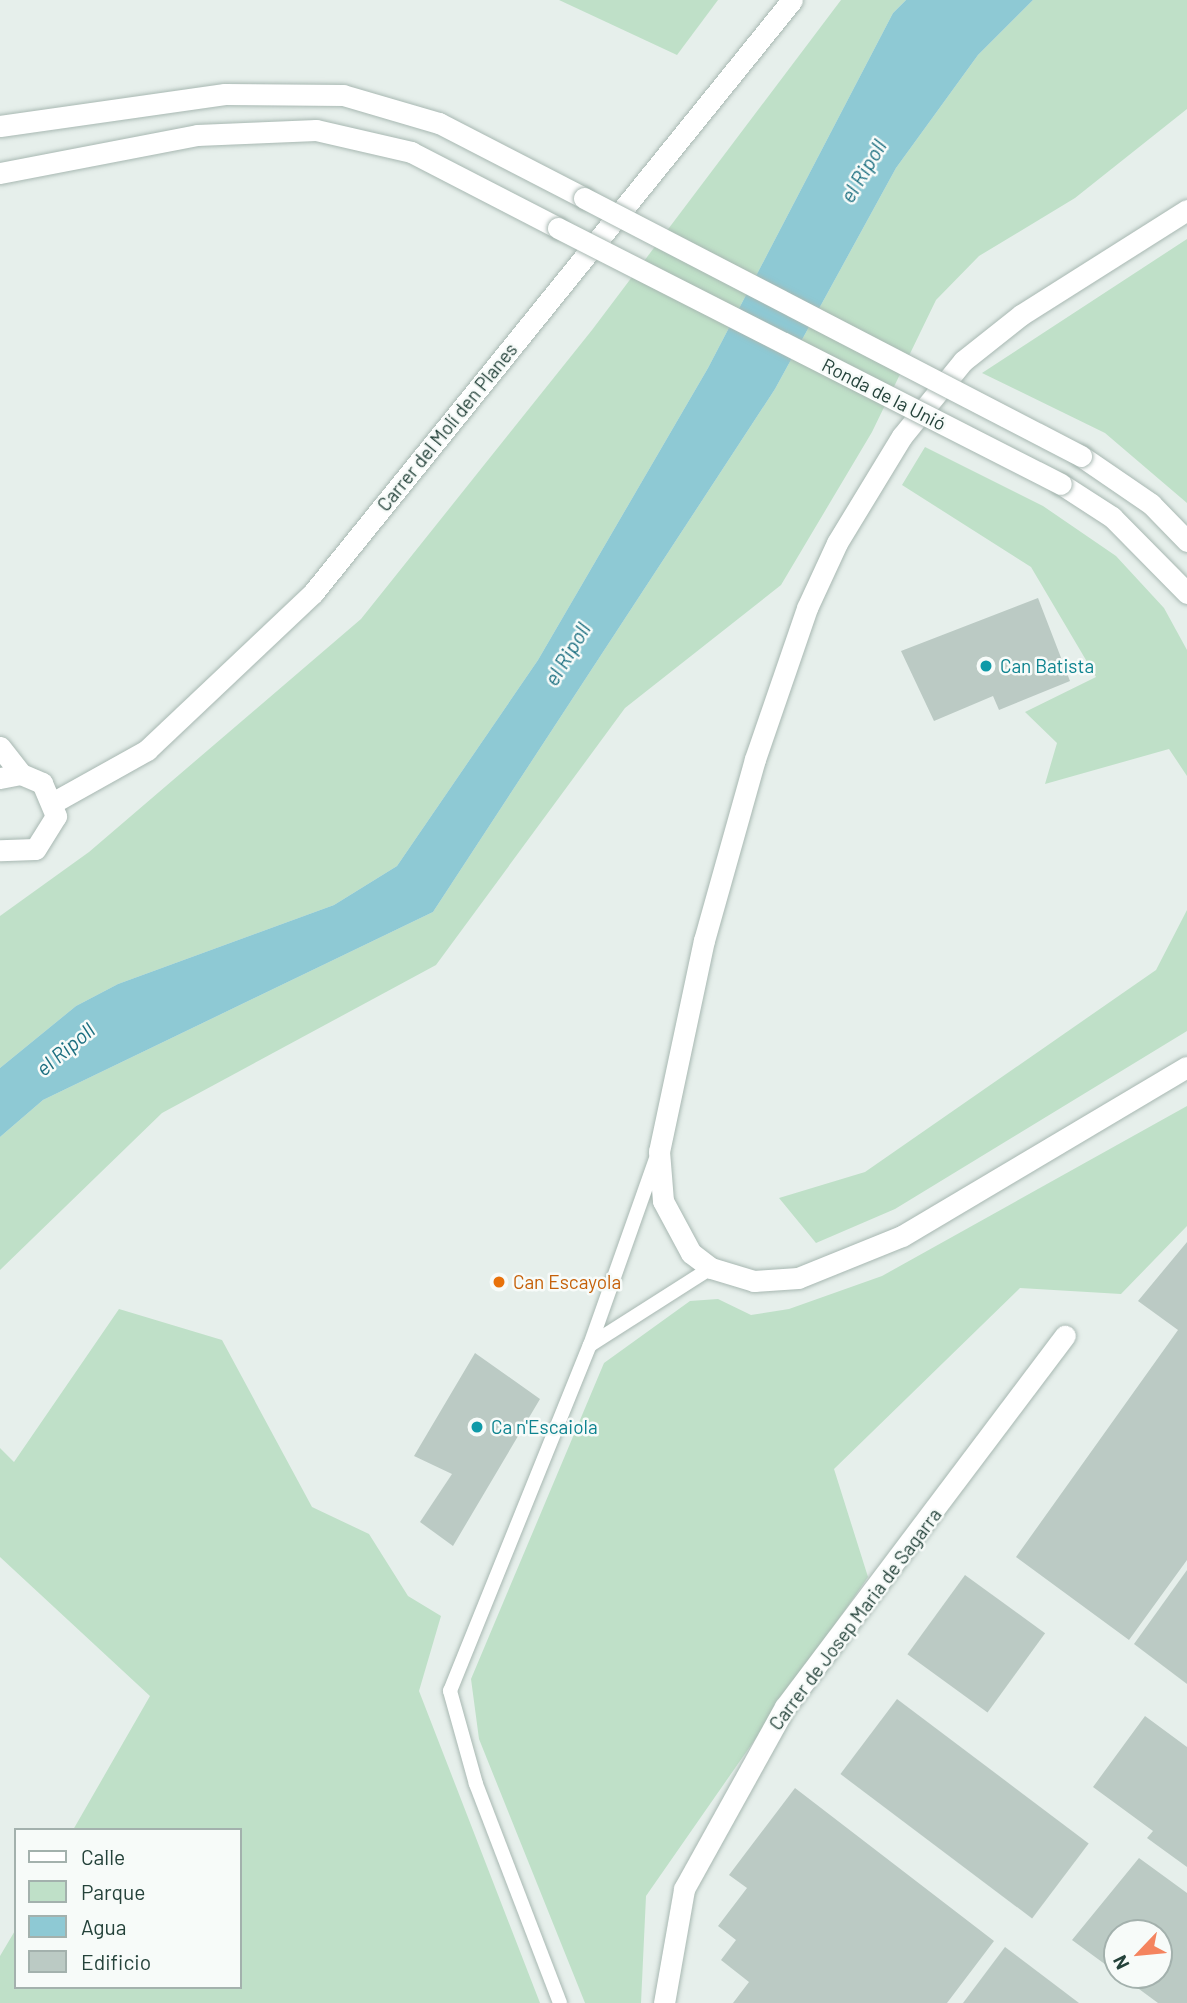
<!DOCTYPE html>
<html>
<head>
<meta charset="utf-8">
<style>
	body { margin:0 }
	#map { position:relative; width:1187px; height:2003px; overflow:hidden; background:#e6efeb; font-family:Barlow,sans-serif }
	div>[style] { position:absolute }
	.green>* { inset:0; background:#bfe0c8 }
	.water>* { inset:0; background:#8ec9d4 }
	.building>* { inset:0; background:#bbcac4; transform-origin:0 0 }
	.roads { filter:drop-shadow(0 0 2px #a8b8b2) drop-shadow(0 0 2px #a8b8b2) }
	.lane>* { height:14px; margin:-7px; padding:0 7px; transform-origin:7px; border-radius:7px; background:#fff }
	.street>* { height:21px; margin:-10.5px; padding:0 10.5px; transform-origin:10.5px; border-radius:10.5px; background:#fff }
	.bridges { filter:drop-shadow(0 0 2px #a8b8b2) drop-shadow(0 0 2px #a8b8b2) }
	.street-bridge>* { height:21px; margin:-10.5px; padding:0 10.5px; transform-origin:10.5px; border-radius:10.5px; background:#fff }
	.dots>* { width:19px; height:19px; translate:-50% -50%; box-sizing:border-box; border:4px solid #f7fbf9; border-radius:50% }
	span { translate:-50% -50%; white-space:nowrap; text-align:center; line-height:1.15; -webkit-text-stroke:5px #f7fbf9; paint-order:stroke }
	.street-label { font-size:19px; color:#24423a }
	.culture-label { font-size:19px; color:#0d838f }
	.left { translate:0 -50%; text-align:left }
	.food-label { font-size:19px; color:#c56008 }
	.water-label { font-size:21px; color:#1c6f80; font-style:italic }
	.legend { position:absolute; left:14px; top:1828px; width:228px; height:161px; box-sizing:border-box; background:#f7fbf9; border:2px solid #a3b1ad; margin:0; padding:9px 12px; list-style:none; font-size:21px; color:#24423a }
	.legend li { display:flex; align-items:center; gap:14px; height:35px }
	.legend b { width:35px; border:2px solid #a3b1ad }
	.north { position:absolute; left:1103px; top:1919px; width:70px; height:70px; box-sizing:border-box; background:#f7fbf9; border:2px solid #a3b1ad; border-radius:50%; rotate:244deg; font-size:19px; font-weight:700; line-height:28px; text-align:center; color:#24423a }
	.north::after { content:''; display:block; margin:auto; width:24px; height:32px; background:#f4845f; clip-path:polygon(50% 0,100% 100%,50% 72%,0 100%) }
</style>
</head>
<body>
<div id="map">
	<div class="green">
		<i style="clip-path:polygon(559px 0,718px 0,677px 55px)"></i>
		<i style="clip-path:polygon(841px 0,906px 0,893px 13px,708px 368px,538px 660px,397px 866px,334px 905px,118px 984px,76px 1006px,0 1068px,0 916px,89px 852px,361px 619px,592px 330px)"></i>
		<i style="clip-path:polygon(1033px 0,1187px 0,1187px 109px,1075px 198px,979px 256px,936px 300px,872px 432px,781px 585px,625px 708px,436px 965px,162px 1113px,0 1270px,0 1137px,43px 1100px,433px 912px,775px 389px,896px 168px,978px 55px)"></i>
		<i style="clip-path:polygon(1187px 239px,1187px 503px,1105px 433px,982px 373px)"></i>
		<i style="clip-path:polygon(925px 447px,1043px 506px,1116px 556px,1164px 608px,1187px 650px,1187px 776px,1169px 749px,1045px 784px,1057px 743px,1025px 712px,1096px 677px,1031px 567px,902px 485px)"></i>
		<i style="clip-path:polygon(1187px 910px,1187px 1031px,895px 1209px,816px 1243px,779px 1198px,865px 1172px,1156px 970px)"></i>
		<i style="clip-path:polygon(1187px 1106px,1187px 1226px,1121px 1294px,1020px 1288px,834px 1469px,868px 1577px,646px 1896px,641px 2003px,585px 2003px,479px 1739px,471px 1679px,604px 1363px,690px 1301px,718px 1299px,751px 1315px,789px 1309px,882px 1276px)"></i>
		<i style="clip-path:polygon(119px 1309px,222px 1340px,312px 1507px,369px 1534px,408px 1596px,441px 1616px,419px 1691px,540px 2003px,0 2003px,0 1956px,16px 1929px,16px 1987px,240px 1987px,240px 1830px,73px 1830px,150px 1696px,0 1557px,0 1448px,14px 1462px)"></i>
	</div>
	<div class="water">
		<i style="clip-path:polygon(906px 0,1033px 0,978px 55px,896px 168px,775px 389px,433px 912px,43px 1100px,0 1137px,0 1068px,76px 1006px,118px 984px,334px 905px,397px 866px,538px 660px,708px 368px,893px 13px)"></i>
	</div>
	<div class="building">
		<i style="clip-path:polygon(1038px 598px,1070px 681px,999px 710px,993px 696px,934px 721px,901px 651px)"></i>
		<i style="clip-path:polygon(1187px 1242px,1187px 1560px,1129px 1640px,1016px 1557px,1178px 1330px,1138px 1301px)"></i>
		<i style="clip-path:polygon(475px 1353px,540px 1399px,453px 1546px,420px 1522px,452px 1474px,414px 1456px)"></i>
		<i style="clip-path:polygon(1187px 1570px,1187px 1684px,1134px 1644px)"></i>
		<i style="left:965px;top:1575px;width:99px;height:98px;rotate:36deg"></i>
		<i style="left:897px;top:1699px;width:240px;height:94px;rotate:37deg"></i>
		<i style="clip-path:polygon(1145px 1716px,1187px 1747px,1187px 1867px,1147px 1838px,1153px 1831px,1093px 1787px)"></i>
		<i style="clip-path:polygon(795px 1788px,994px 1941px,947px 2003px,733px 2003px,749px 1982px,721px 1960px,736px 1940px,718px 1926px,747px 1888px,729px 1875px)"></i>
		<i style="clip-path:polygon(1139px 1858px,1187px 1893px,1187px 2003px,1158px 2003px,1120px 1975px,1159px 1975px,1159px 1933px,1117px 1933px,1117px 1973px,1072px 1940px)"></i>
		<i style="clip-path:polygon(1005px 1947px,1079px 2003px,963px 2003px)"></i>
	</div>
	<div class="roads">
		<div class="lane">
			<i style="left:590px;top:1345px;width:143px;rotate:-32.5deg"></i>
			<i style="left:560px;top:2003px;width:235px;rotate:-111deg"></i>
			<i style="left:476px;top:1784px;width:97px;rotate:-105.6deg"></i>
			<i style="left:450px;top:1691px;width:373px;rotate:-68deg"></i>
			<i style="left:590px;top:1345px;width:197px;rotate:-70.5deg"></i>
		</div>
		<div class="street">
			<i style="left:0;top:126px;width:227px;rotate:-8.1deg"></i>
			<i style="left:225px;top:94px;width:118px;rotate:0.5deg"></i>
			<i style="left:343px;top:95px;width:100px;rotate:16.3deg"></i>
			<i style="left:439px;top:123px;width:163px;rotate:27.3deg"></i>
			<i style="left:0;top:173px;width:201px;rotate:-10.9deg"></i>
			<i style="left:197px;top:135px;width:119px;rotate:-2.4deg"></i>
			<i style="left:316px;top:130px;width:98px;rotate:13deg"></i>
			<i style="left:411px;top:152px;width:165px;rotate:27.3deg"></i>
			<i style="left:1187px;top:210px;width:196px;rotate:147.7deg"></i>
			<i style="left:1021px;top:315px;width:74px;rotate:141.6deg"></i>
			<i style="left:963px;top:361px;width:97px;rotate:129.1deg"></i>
			<i style="left:902px;top:436px;width:125px;rotate:121.3deg"></i>
			<i style="left:837px;top:543px;width:72px;rotate:114.8deg"></i>
			<i style="left:807px;top:608px;width:160px;rotate:109deg"></i>
			<i style="left:755px;top:759px;width:188px;rotate:105.7deg"></i>
			<i style="left:704px;top:940px;width:216px;rotate:102deg"></i>
			<i style="left:659px;top:1151px;width:50px;rotate:85.4deg"></i>
			<i style="left:663px;top:1201px;width:59px;rotate:61.7deg"></i>
			<i style="left:691px;top:1253px;width:25px;rotate:37deg"></i>
			<i style="left:711px;top:1268px;width:45px;rotate:16.8deg"></i>
			<i style="left:754px;top:1281px;width:44px;rotate:-3.9deg"></i>
			<i style="left:798px;top:1278px;width:112px;rotate:-22deg"></i>
			<i style="left:902px;top:1236px;width:331px;rotate:-30.7deg"></i>
			<i style="left:1081px;top:456px;width:85px;rotate:34.4deg"></i>
			<i style="left:1151px;top:504px;width:52px;rotate:45.8deg"></i>
			<i style="left:1061px;top:484px;width:61px;rotate:32.9deg"></i>
			<i style="left:1112px;top:517px;width:107px;rotate:45.4deg"></i>
			<i style="left:0;top:747px;width:34px;rotate:52deg"></i>
			<i style="left:0;top:778px;width:21px;rotate:-11deg"></i>
			<i style="left:21px;top:774px;width:23px;rotate:23deg"></i>
			<i style="left:42px;top:783px;width:36px;rotate:67deg"></i>
			<i style="left:56px;top:816px;width:39px;rotate:122deg"></i>
			<i style="left:35px;top:849px;width:35px;rotate:178deg"></i>
			<i style="left:54px;top:802px;width:107px;rotate:-29.2deg"></i>
			<i style="left:147px;top:750px;width:228px;rotate:-43.4deg"></i>
			<i style="left:313px;top:593px;width:762px;rotate:-51.07deg"></i>
			<i style="left:664px;top:2003px;width:116px;rotate:-80deg"></i>
			<i style="left:684px;top:1889px;width:208px;rotate:-61deg"></i>
			<i style="left:785px;top:1707px;width:465px;rotate:-53deg"></i>
		</div>
	</div>
	<div class="bridges">
		<div class="street-bridge">
			<i style="left:584px;top:198px;width:560px;rotate:27.43deg"></i>
			<i style="left:558px;top:228px;width:564px;rotate:26.97deg"></i>
		</div>
	</div>
	<div class="dots">
		<i style="left:986px;top:666px;background:#0f9aa8"></i>
		<i style="left:499px;top:1282px;background:#e8710a"></i>
		<i style="left:477px;top:1427px;background:#0f9aa8"></i>
	</div>
	<div class="street-label">
		<span style="left:884px;top:394px;rotate:27deg">Ronda de la Unió</span>
		<span style="left:447px;top:427px;rotate:-51deg">Carrer del Molí den Planes</span>
		<span style="left:855px;top:1619px;rotate:-53deg">Carrer de Josep Maria de Sagarra</span>
	</div>
	<div class="culture-label">
		<span class="left" style="left:1000px;top:666px">Can Batista</span>
		<span class="left" style="left:491px;top:1427px">Ca n'Escaiola</span>
	</div>
	<div class="food-label">
		<span class="left" style="left:513px;top:1282px">Can Escayola</span>
	</div>
	<div class="water-label">
		<span style="left:863px;top:171px;rotate:-59deg">el Ripoll</span>
		<span style="left:567px;top:654px;rotate:-59deg">el Ripoll</span>
		<span style="left:65px;top:1049px;rotate:-40deg">el Ripoll</span>
	</div>
	<ul class="legend">
	<li><b style="height:9px;background:#fff"></b>Calle</li>
	<li><b style="height:19px;background:#bfe0c8"></b>Parque</li>
	<li><b style="height:19px;background:#8ec9d4"></b>Agua</li>
	<li><b style="height:19px;background:#bbcac4"></b>Edificio</li>
	</ul>
	<div class="north">N</div>
</div>
</body>
</html>
